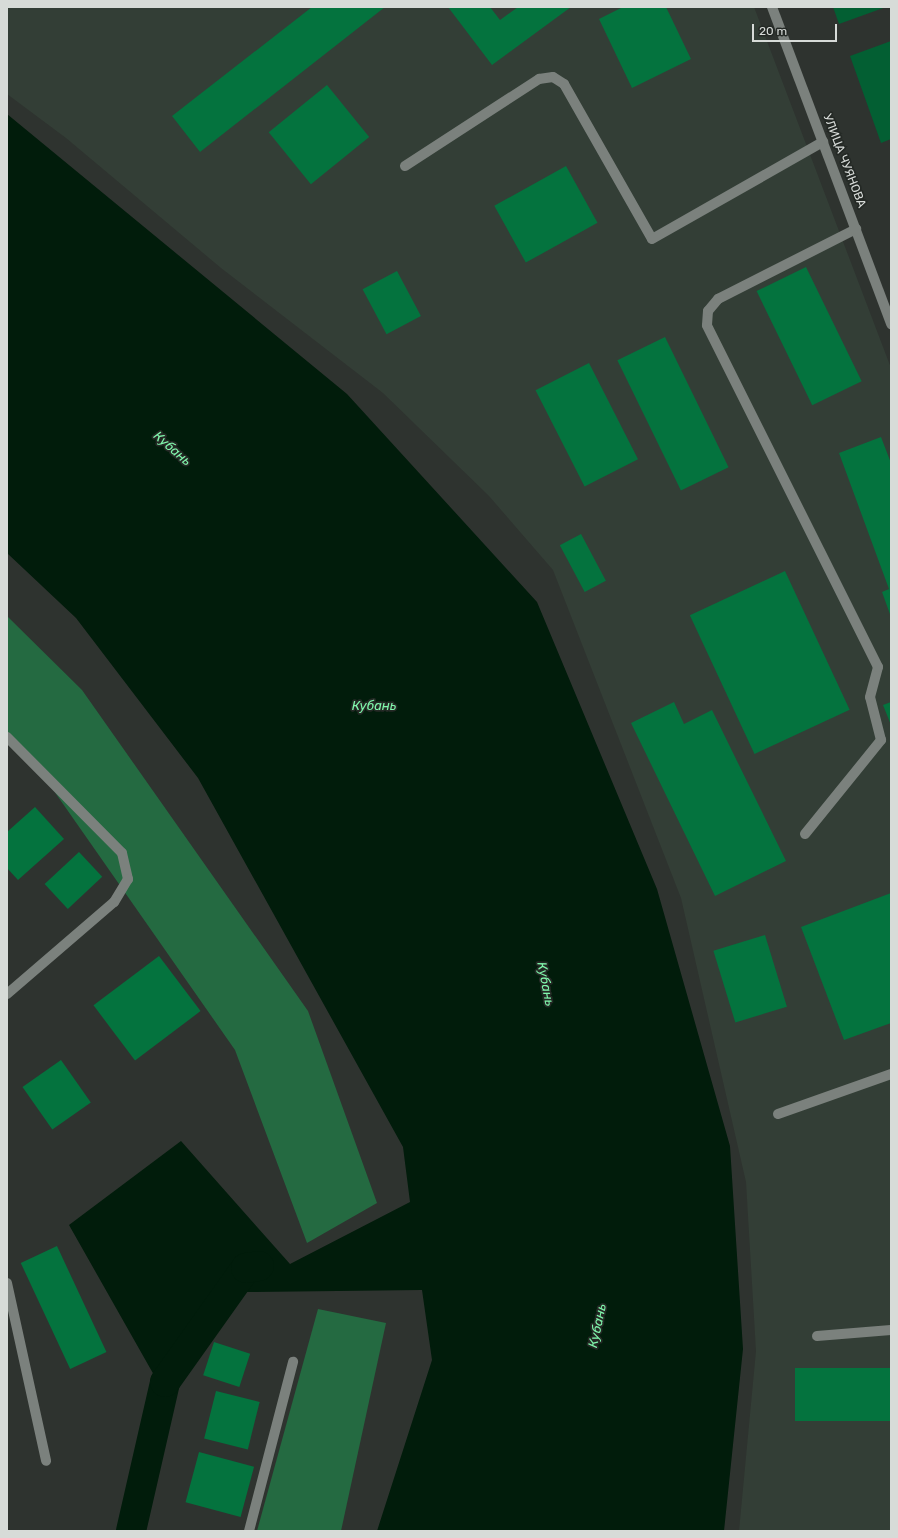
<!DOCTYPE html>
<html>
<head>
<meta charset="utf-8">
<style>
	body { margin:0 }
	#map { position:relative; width:898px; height:1538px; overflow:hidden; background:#2e332f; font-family:Rubik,sans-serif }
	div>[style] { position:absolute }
	.built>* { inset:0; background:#333e36 }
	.green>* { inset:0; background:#035f33 }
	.forest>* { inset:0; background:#246a41 }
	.water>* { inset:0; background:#011c0b }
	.canal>* { height:30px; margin:-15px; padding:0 15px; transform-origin:15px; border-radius:15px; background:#011c0b }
	.building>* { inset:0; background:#04733e; transform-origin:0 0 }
	.lane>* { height:10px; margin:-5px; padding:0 5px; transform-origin:5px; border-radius:5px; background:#7b817d }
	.street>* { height:10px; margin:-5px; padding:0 5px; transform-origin:5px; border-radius:5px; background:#7b817d }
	span { translate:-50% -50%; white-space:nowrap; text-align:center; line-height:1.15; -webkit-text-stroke:3.5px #242925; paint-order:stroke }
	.street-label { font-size:12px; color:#d7dbd8 }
	.water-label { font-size:13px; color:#80f7ac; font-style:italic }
	.frame { position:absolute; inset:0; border:8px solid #d7dbd8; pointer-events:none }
	.scale { position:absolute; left:752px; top:24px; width:85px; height:18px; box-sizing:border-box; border:2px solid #d7dbd8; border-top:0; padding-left:5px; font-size:12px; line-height:14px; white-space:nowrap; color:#d7dbd8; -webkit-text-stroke:3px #242925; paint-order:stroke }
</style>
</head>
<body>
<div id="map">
	<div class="built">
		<i style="clip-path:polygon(7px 7px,754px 7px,891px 368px,891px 1531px,739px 1531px,756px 1351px,746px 1182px,681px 898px,553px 570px,489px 496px,383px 393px,221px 268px,66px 138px,7px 94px)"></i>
	</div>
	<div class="green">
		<i style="clip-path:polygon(833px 7px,886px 7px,839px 24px)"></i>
		<i style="clip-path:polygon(891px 41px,891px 139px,881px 143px,850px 56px)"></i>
	</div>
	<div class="forest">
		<i style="clip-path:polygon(7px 616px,82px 690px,308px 1011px,377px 1203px,307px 1243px,235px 1050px,47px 781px,7px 737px)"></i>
		<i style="clip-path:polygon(318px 1309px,386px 1323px,341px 1531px,257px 1531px)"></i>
	</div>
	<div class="water">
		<i style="clip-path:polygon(7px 114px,347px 394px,537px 602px,657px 889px,730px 1146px,743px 1349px,724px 1531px,377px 1531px,432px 1360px,422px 1290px,248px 1292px,230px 1290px,165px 1382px,163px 1391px,69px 1225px,181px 1141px,290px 1264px,410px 1202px,403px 1147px,198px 778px,76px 618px,7px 553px)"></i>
	</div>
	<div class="canal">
		<i style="left:131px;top:1531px;width:153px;rotate:-77.1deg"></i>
		<i style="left:165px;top:1382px;width:140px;rotate:-54.6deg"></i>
		<i style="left:246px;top:1268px;width:13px;rotate:-9deg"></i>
	</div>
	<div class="building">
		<i style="clip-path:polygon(312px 7px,385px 7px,200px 152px,172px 116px)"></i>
		<i style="clip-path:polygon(448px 7px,490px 7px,500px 20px,518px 7px,571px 7px,492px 65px)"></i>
		<i style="clip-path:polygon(623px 7px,666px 7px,691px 59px,632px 88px,599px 19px)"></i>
		<i style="left:327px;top:85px;width:67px;height:75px;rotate:51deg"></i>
		<i style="left:566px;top:166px;width:65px;height:82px;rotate:61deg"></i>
		<i style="left:806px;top:267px;width:127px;height:55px;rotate:64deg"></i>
		<i style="left:397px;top:271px;width:51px;height:39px;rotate:62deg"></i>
		<i style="left:665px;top:337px;width:145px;height:53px;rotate:64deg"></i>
		<i style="left:589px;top:363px;width:108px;height:60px;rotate:63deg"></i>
		<i style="clip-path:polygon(881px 437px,891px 463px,891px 617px,882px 592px,889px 589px,839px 453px)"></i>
		<i style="left:581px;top:534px;width:53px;height:24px;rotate:62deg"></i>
		<i style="left:785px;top:571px;width:153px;height:105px;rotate:65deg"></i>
		<i style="clip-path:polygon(674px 702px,684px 724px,712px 710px,786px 861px,715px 896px,631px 723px)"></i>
		<i style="clip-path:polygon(891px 702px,891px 725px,883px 705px)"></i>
		<i style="clip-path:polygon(35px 807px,64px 839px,18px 880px,7px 868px,7px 832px)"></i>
		<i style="left:79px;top:852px;width:34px;height:47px;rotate:47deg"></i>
		<i style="clip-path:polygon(891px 893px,891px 1023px,844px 1040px,801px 927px)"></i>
		<i style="left:765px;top:935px;width:75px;height:54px;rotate:73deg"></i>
		<i style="left:159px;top:956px;width:69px;height:82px;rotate:53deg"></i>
		<i style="left:61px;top:1060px;width:52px;height:47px;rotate:55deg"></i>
		<i style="left:57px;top:1246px;width:117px;height:40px;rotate:65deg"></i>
		<i style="left:214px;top:1342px;width:38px;height:35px;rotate:18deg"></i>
		<i style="left:795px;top:1368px;width:96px;height:53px"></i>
		<i style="left:216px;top:1391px;width:45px;height:49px;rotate:14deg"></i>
		<i style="left:199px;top:1452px;width:57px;height:52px;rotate:15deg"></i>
	</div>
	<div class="lane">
		<i style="left:405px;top:166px;width:160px;rotate:-33deg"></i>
		<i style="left:539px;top:79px;width:14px;rotate:-8deg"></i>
		<i style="left:553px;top:77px;width:13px;rotate:32deg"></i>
		<i style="left:564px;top:84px;width:178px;rotate:60.4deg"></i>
		<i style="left:652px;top:239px;width:197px;rotate:-29.6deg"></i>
		<i style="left:7px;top:737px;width:163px;rotate:45.2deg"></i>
		<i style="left:122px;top:853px;width:27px;rotate:77deg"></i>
		<i style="left:128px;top:879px;width:27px;rotate:121deg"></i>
		<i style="left:114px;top:902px;width:141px;rotate:139.3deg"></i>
		<i style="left:805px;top:834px;width:121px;rotate:-51deg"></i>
		<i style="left:881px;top:740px;width:44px;rotate:-104.3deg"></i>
		<i style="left:870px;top:697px;width:31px;rotate:-75deg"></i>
		<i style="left:878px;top:667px;width:382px;rotate:-116.6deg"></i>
		<i style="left:707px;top:325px;width:14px;rotate:-86deg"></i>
		<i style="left:708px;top:311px;width:16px;rotate:-50deg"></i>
		<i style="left:718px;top:299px;width:155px;rotate:-26.9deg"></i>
		<i style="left:778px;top:1114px;width:120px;rotate:-19.5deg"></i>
		<i style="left:7px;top:1283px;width:182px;rotate:77.6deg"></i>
		<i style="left:817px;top:1336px;width:74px;rotate:-4.6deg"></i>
		<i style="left:249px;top:1531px;width:175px;rotate:-75.4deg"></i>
	</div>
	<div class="street">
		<i style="left:772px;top:7px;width:339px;rotate:69.4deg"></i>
	</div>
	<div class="street-label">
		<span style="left:844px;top:161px;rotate:69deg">УЛИЦА ЧУЯНОВА</span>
	</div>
	<div class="water-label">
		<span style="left:172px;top:449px;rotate:41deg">Кубань</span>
		<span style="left:374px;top:706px">Кубань</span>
		<span style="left:545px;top:984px;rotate:79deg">Кубань</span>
		<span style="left:598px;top:1326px;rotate:-78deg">Кубань</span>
	</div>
	<div class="frame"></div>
	<div class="scale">20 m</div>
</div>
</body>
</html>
